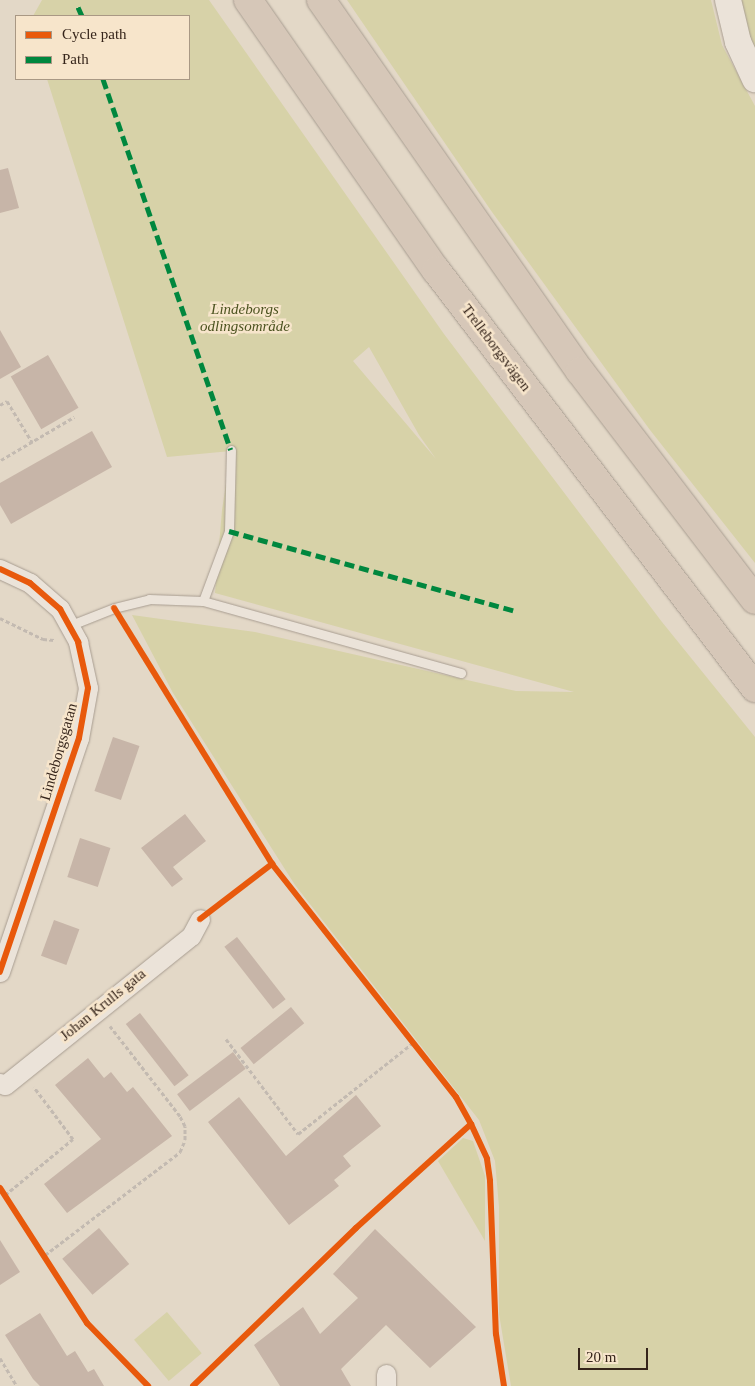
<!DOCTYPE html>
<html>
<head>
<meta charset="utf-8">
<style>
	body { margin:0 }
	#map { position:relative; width:755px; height:1386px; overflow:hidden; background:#e3d8c7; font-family:Georgia,serif }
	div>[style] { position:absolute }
	.green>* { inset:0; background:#d7d2a8; transform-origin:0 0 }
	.building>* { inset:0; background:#c7b5a8; transform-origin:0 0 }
	.path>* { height:3px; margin-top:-1.5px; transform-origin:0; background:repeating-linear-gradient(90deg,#c3bab1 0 4px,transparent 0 6.5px) }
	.roads { filter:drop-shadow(0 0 1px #a89d91) drop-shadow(0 0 1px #a89d91) }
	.lane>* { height:9px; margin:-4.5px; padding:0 4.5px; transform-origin:4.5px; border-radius:4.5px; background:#ebe3d9 }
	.street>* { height:19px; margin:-9.5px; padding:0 9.5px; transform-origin:9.5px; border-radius:9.5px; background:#ebe3d9 }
	.secondary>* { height:26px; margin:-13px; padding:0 13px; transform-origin:13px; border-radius:13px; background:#ebe3d9 }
	.highway>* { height:28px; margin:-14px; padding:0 14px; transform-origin:14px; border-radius:14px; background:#d6c7b8 }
	.quiet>* { height:5px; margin-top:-2.5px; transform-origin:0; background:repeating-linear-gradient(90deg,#00873e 0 10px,transparent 0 15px) }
	.cycleway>* { height:6px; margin:-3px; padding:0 3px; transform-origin:3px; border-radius:3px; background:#e8590c }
	span { translate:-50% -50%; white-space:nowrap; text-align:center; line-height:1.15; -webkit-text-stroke:5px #f7e5cb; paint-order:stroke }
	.park-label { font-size:15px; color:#4c5320; font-style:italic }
	.street-label { font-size:15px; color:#35241a }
	.legend { position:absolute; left:15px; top:15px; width:175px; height:65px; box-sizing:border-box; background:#f7e5cb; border:1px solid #a99884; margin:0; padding:6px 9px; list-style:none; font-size:15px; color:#35241a }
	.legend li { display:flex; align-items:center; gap:10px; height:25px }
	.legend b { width:25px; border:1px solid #a99884 }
	.scale { position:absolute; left:578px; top:1348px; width:70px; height:22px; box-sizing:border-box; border:2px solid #35241a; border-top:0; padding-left:6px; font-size:15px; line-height:18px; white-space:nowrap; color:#35241a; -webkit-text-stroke:4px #f7e5cb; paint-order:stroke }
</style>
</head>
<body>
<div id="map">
	<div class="green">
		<i style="clip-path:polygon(evenodd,42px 0,209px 0,444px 334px,662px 622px,755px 737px,755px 1386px,511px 1386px,499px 1314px,499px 1207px,495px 1161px,479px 1120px,295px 885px,173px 693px,132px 615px,255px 632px,516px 691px,574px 692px,215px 593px,222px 510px,231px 451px,167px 457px,47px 79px,189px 79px,189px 16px,33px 16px,42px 0,369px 347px,419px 435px,436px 459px,353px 361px,369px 347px)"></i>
		<i style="clip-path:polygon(347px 0,711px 0,722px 45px,755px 106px,755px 563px,650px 430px,492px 212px)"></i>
		<i style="clip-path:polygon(741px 0,755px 0,755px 49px,749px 35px)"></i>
		<i style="clip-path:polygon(463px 1138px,473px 1141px,485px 1176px,485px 1241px,438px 1161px)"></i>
		<i style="left:167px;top:1312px;width:54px;height:43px;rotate:50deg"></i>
	</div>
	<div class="building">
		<i style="clip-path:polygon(8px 168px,19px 208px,0 213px,0 170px)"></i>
		<i style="clip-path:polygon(0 330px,21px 367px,0 379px)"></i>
		<i style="left:48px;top:355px;width:61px;height:43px;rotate:60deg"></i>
		<i style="clip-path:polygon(92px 431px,112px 467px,11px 524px,0 505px,0 483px)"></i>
		<i style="left:113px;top:737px;width:28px;height:57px;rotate:19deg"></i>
		<i style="clip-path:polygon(185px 814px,206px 841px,173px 867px,183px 879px,172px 887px,141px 848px)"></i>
		<i style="left:80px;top:838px;width:32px;height:41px;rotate:18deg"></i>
		<i style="left:54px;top:920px;width:27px;height:38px;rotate:20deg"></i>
		<i style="left:237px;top:937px;width:79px;height:16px;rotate:52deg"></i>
		<i style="left:291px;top:1007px;width:21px;height:65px;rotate:51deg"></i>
		<i style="left:140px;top:1013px;width:79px;height:18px;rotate:52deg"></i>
		<i style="left:233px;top:1052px;width:21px;height:70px;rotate:53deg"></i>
		<i style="clip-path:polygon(88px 1058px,104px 1078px,111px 1072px,127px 1092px,133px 1087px,172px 1136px,67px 1213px,44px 1184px,101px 1139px,55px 1085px)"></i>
		<i style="clip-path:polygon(356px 1095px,381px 1126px,343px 1156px,351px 1166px,334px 1180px,339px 1186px,289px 1225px,208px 1122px,239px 1097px,286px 1156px)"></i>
		<i style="left:99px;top:1228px;width:47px;height:48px;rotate:50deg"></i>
		<i style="clip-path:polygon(375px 1229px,476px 1327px,430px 1368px,386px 1325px,341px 1369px,351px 1386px,280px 1386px,254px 1345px,303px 1307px,320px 1334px,358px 1298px,333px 1274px)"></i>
		<i style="clip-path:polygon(0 1240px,20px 1272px,0 1285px)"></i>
		<i style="clip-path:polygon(40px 1313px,67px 1356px,75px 1351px,88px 1372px,94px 1369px,104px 1386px,40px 1386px,33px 1379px,5px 1335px)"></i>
	</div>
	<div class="path">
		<i style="left:0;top:405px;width:8px;rotate:-30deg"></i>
		<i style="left:7px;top:401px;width:48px;rotate:58.6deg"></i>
		<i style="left:1px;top:460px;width:85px;rotate:-30.5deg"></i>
		<i style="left:0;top:618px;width:48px;rotate:26deg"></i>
		<i style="left:43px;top:639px;width:11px;rotate:5deg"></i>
		<i style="left:226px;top:1039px;width:119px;rotate:52.8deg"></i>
		<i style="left:298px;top:1134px;width:147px;rotate:-38.4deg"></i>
		<i style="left:5px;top:1195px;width:88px;rotate:-39.5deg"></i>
		<i style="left:73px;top:1139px;width:65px;rotate:-126.9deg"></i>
		<i style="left:45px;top:1255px;width:170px;rotate:-37.3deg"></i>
		<i style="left:180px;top:1152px;width:13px;rotate:-67deg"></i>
		<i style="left:185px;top:1140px;width:14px;rotate:-90deg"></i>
		<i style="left:185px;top:1126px;width:11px;rotate:-117deg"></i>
		<i style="left:180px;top:1116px;width:114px;rotate:-127.9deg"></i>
		<i style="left:0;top:1358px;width:33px;rotate:59deg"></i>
	</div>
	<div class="roads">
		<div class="lane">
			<i style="left:203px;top:601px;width:75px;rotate:-69.6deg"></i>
			<i style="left:229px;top:531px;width:81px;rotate:-88.6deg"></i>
			<i style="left:71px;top:625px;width:46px;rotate:-21.6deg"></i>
			<i style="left:114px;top:608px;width:36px;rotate:-14deg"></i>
			<i style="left:149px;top:599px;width:54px;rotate:2.1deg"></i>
			<i style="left:203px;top:601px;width:268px;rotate:15.6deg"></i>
		</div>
		<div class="street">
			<i style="left:0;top:569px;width:33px;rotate:25deg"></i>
			<i style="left:30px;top:583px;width:40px;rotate:41deg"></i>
			<i style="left:60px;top:609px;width:38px;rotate:61deg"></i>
			<i style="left:78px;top:642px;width:47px;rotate:77.7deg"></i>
			<i style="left:88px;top:688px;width:51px;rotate:100.2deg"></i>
			<i style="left:79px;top:738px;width:247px;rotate:108.7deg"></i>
			<i style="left:0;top:1083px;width:5px;rotate:22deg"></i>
			<i style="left:5px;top:1085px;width:238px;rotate:-38.7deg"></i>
			<i style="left:191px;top:936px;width:19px;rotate:-62deg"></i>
			<i style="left:386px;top:1374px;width:12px;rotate:90deg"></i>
		</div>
		<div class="secondary">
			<i style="left:728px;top:0;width:43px;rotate:76.6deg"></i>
			<i style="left:738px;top:42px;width:41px;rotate:65.3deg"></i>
		</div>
		<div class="highway">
			<i style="left:248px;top:0;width:329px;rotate:55.2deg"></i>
			<i style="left:436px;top:270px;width:526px;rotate:52.65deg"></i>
			<i style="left:321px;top:0;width:452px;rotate:55.1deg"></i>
			<i style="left:580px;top:371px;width:288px;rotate:52.6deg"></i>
		</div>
	</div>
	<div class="quiet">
		<i style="left:78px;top:7px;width:10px;rotate:66deg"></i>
		<i style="left:103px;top:79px;width:392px;rotate:71deg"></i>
		<i style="left:229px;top:531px;width:297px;rotate:15.6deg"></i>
	</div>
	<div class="cycleway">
		<i style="left:0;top:569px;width:33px;rotate:25deg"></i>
		<i style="left:30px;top:583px;width:40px;rotate:41deg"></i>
		<i style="left:60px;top:609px;width:38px;rotate:61deg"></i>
		<i style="left:78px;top:642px;width:47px;rotate:77.7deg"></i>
		<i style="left:88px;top:688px;width:51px;rotate:100.2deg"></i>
		<i style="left:79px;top:738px;width:247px;rotate:108.7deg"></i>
		<i style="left:114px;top:608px;width:301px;rotate:58.3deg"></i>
		<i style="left:272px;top:864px;width:297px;rotate:51.7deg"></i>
		<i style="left:456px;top:1097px;width:31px;rotate:61deg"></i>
		<i style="left:471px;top:1124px;width:38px;rotate:65deg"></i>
		<i style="left:487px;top:1159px;width:22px;rotate:82deg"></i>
		<i style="left:490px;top:1181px;width:153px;rotate:87.8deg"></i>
		<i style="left:496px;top:1334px;width:53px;rotate:81.3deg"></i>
		<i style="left:200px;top:919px;width:91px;rotate:-37.4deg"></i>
		<i style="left:0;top:1188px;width:161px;rotate:57.2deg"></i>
		<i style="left:87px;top:1323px;width:88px;rotate:45.9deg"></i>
		<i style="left:193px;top:1386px;width:227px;rotate:-44.1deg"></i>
		<i style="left:356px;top:1228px;width:155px;rotate:-42.1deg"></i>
	</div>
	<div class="park-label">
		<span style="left:245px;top:318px">Lindeborgs<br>odlingsområde</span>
	</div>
	<div class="street-label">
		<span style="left:496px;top:348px;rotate:53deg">Trelleborgsvägen</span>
		<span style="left:59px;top:752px;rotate:-74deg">Lindeborgsgatan</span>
		<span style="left:103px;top:1005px;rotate:-39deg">Johan Krulls gata</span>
	</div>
	<ul class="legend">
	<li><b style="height:6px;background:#e8590c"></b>Cycle path</li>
	<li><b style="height:6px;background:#00873e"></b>Path</li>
	</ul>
	<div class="scale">20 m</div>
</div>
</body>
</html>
